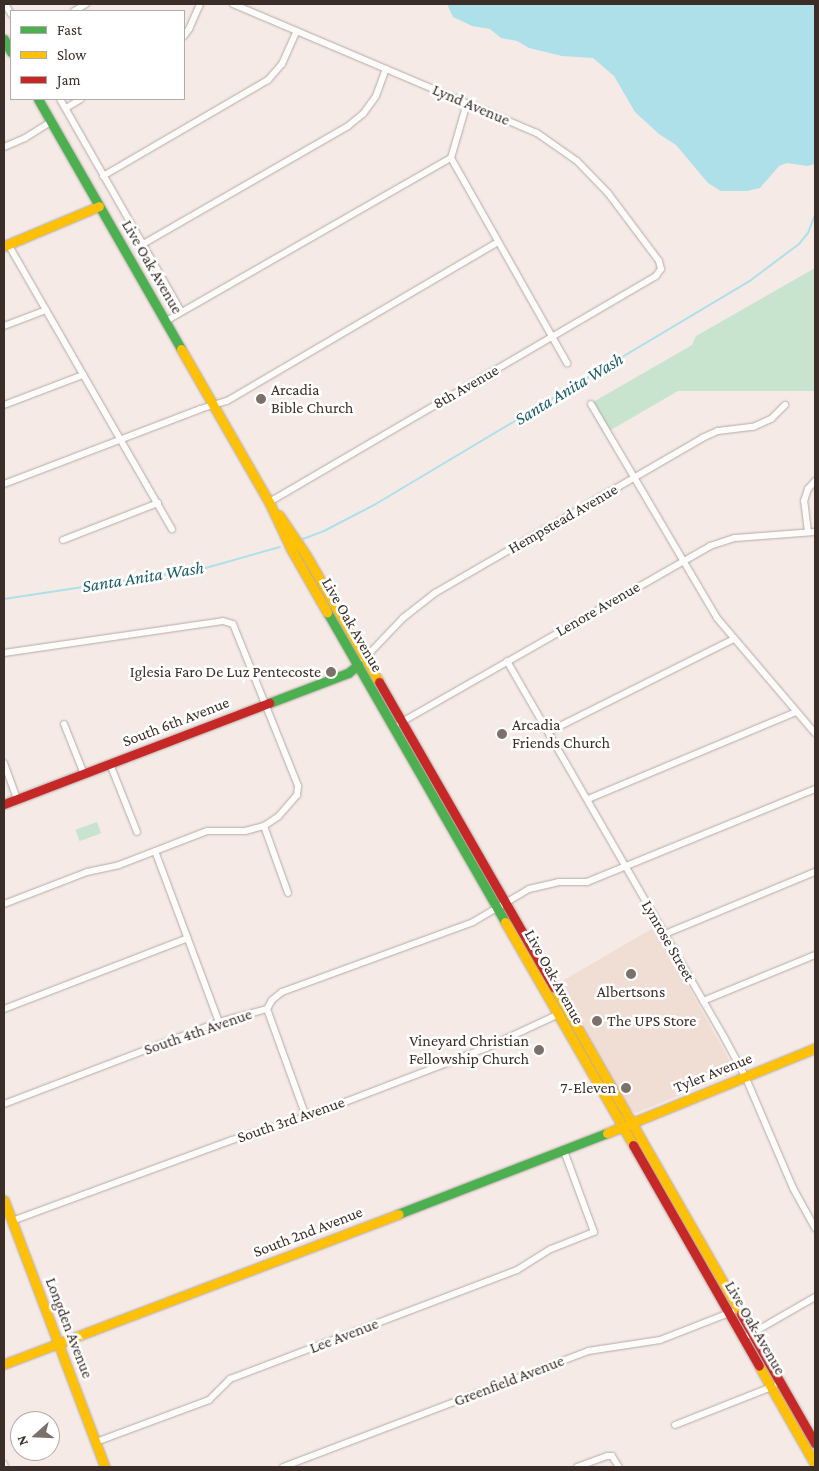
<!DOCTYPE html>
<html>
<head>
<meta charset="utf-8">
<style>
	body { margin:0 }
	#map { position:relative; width:819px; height:1471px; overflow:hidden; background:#f5eae5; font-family:"Crimson Pro",serif }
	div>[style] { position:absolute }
	.commercial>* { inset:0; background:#f0ded5 }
	.green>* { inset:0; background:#c8e4cf; transform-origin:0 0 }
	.water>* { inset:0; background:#aee0e9 }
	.stream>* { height:2px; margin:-1px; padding:0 1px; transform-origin:1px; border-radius:1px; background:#aee0e9 }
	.roads { filter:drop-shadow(0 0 1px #b5aaa6) drop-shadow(0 0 1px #b5aaa6) }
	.street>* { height:6px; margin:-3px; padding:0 3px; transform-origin:3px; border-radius:3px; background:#fefcfb }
	.fast>* { height:9px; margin:-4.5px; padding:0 4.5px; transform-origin:4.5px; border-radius:4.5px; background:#4caf50 }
	.slow>* { height:9px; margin:-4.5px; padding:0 4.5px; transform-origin:4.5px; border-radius:4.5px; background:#ffc107 }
	.jam>* { height:9px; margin:-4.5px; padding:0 4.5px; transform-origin:4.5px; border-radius:4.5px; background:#c62828 }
	.dots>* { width:14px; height:14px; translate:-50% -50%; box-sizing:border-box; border:2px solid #fff; border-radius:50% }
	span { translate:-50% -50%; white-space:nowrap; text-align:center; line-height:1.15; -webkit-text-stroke:5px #fff; paint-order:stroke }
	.street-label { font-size:16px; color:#3b2e29 }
	.poi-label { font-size:16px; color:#3b2e29 }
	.left { translate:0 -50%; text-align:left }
	.right { translate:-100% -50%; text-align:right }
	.water-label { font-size:18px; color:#1d5d68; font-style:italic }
	.frame { position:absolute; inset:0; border:5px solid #3b2e29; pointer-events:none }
	.legend { position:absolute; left:10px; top:10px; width:175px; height:90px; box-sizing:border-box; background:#fff; border:1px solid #b1aba9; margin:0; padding:6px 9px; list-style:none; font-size:15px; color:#3b2e29 }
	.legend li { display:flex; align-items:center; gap:10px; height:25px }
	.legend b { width:25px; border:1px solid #b1aba9 }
	.north { position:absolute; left:10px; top:1411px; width:50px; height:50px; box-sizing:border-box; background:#fff; border:1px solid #b1aba9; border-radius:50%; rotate:250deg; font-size:14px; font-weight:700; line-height:20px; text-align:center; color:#3b2e29 }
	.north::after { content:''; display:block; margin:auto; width:18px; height:22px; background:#7c706b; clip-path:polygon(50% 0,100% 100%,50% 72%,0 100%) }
</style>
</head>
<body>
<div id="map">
	<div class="commercial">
		<i style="clip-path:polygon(655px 927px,735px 1070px,731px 1074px,636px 1113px,630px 1110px,557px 984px)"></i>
	</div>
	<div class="green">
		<i style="clip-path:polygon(815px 268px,815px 391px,678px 391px,604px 434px,588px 405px,692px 345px,696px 336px)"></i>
		<i style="left:97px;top:822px;width:12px;height:23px;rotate:70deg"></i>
	</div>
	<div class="water">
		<i style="clip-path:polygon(447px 4px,815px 4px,815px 164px,807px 166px,787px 163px,779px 166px,760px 188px,747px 191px,721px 191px,708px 183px,676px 145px,659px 134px,635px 112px,614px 76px,593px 58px,562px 56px,529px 48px,517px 41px,501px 38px,490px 29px,472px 26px,453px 17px)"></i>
	</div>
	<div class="stream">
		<i style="left:303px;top:539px;width:22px;rotate:-21deg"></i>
		<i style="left:324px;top:531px;width:56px;rotate:-27.5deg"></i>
		<i style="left:374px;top:505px;width:439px;rotate:-30.8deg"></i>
		<i style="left:751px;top:280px;width:60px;rotate:-36.9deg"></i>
		<i style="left:799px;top:244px;width:14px;rotate:-51deg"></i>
		<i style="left:808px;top:233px;width:19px;rotate:-69deg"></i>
		<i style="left:4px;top:599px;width:200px;rotate:-8.6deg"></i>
		<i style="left:202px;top:569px;width:81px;rotate:-15.8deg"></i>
	</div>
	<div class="roads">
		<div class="street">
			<i style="left:5px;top:4px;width:12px;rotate:59deg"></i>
			<i style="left:233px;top:4px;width:330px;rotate:23deg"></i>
			<i style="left:537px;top:133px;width:49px;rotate:35deg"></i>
			<i style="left:577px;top:161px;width:45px;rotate:45.9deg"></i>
			<i style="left:608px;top:193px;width:85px;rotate:53.1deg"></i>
			<i style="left:659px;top:261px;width:8px;rotate:76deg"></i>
			<i style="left:661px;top:269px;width:9px;rotate:126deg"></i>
			<i style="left:656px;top:276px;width:448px;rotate:149.7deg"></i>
			<i style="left:74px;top:11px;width:14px;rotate:-30deg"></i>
			<i style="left:184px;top:36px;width:9px;rotate:-54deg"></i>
			<i style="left:189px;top:29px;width:27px;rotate:-66deg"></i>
			<i style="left:60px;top:99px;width:244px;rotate:60.3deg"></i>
			<i style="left:66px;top:108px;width:17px;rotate:-31deg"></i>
			<i style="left:4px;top:147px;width:23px;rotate:-23deg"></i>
			<i style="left:25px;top:138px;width:31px;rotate:-32deg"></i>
			<i style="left:451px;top:158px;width:236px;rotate:60.5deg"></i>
			<i style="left:103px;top:176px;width:191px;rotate:-30.2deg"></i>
			<i style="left:268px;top:80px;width:21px;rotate:-49deg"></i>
			<i style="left:282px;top:64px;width:36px;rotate:-66deg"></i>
			<i style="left:8px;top:244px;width:329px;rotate:60.1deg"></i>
			<i style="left:143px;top:244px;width:237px;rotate:-29.9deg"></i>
			<i style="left:348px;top:126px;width:19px;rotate:-39deg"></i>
			<i style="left:363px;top:114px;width:22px;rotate:-54deg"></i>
			<i style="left:376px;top:96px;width:29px;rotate:-70deg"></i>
			<i style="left:166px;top:321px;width:328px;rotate:-29.8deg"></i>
			<i style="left:451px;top:158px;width:57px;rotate:-73.8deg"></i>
			<i style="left:4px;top:326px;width:45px;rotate:-20.9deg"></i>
			<i style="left:591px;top:404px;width:248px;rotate:59.5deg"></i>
			<i style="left:717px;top:618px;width:151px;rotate:49.6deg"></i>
			<i style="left:4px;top:405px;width:85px;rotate:-20.8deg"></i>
			<i style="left:4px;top:484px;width:210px;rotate:-20.9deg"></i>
			<i style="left:200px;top:409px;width:28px;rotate:-17deg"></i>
			<i style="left:227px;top:401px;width:314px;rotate:-30.4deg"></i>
			<i style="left:808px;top:532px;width:31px;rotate:-97deg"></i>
			<i style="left:804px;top:501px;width:13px;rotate:-72deg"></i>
			<i style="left:808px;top:489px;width:11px;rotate:-49deg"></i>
			<i style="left:63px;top:540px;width:102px;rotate:-21.3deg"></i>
			<i style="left:4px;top:653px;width:221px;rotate:-8.3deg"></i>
			<i style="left:223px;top:621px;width:10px;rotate:17deg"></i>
			<i style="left:233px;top:624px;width:175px;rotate:68.1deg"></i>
			<i style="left:298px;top:786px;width:9px;rotate:96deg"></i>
			<i style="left:297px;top:795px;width:28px;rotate:131deg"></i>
			<i style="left:279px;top:816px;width:18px;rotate:146deg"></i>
			<i style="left:264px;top:826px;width:71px;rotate:70.3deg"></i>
			<i style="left:364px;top:659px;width:57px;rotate:-46.4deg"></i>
			<i style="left:403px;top:618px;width:41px;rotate:-38deg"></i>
			<i style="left:435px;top:593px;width:309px;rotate:-30.1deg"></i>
			<i style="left:702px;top:438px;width:17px;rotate:-24deg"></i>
			<i style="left:718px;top:431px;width:35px;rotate:-7deg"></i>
			<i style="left:753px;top:427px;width:20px;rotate:-24deg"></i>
			<i style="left:771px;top:419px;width:20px;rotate:-45deg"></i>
			<i style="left:507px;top:661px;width:434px;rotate:60deg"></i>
			<i style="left:724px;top:1037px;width:44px;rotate:61.7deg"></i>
			<i style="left:745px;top:1076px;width:122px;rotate:66.8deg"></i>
			<i style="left:793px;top:1188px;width:46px;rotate:61.2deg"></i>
			<i style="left:400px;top:723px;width:357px;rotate:-29.7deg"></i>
			<i style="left:710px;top:546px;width:26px;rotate:-18deg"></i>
			<i style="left:735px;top:538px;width:80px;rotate:-4.3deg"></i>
			<i style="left:64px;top:724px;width:54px;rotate:68.2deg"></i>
			<i style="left:548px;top:732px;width:208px;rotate:-26.6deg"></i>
			<i style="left:4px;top:763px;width:38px;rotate:70deg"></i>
			<i style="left:110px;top:764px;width:73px;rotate:68.3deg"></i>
			<i style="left:588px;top:799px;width:225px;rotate:-22.7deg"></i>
			<i style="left:155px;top:851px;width:183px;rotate:69.5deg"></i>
			<i style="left:4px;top:904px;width:89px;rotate:-21.1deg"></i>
			<i style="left:87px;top:872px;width:33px;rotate:-12deg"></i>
			<i style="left:119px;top:865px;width:94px;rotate:-21.1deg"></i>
			<i style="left:207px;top:831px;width:38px"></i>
			<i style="left:245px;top:831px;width:20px;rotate:-15deg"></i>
			<i style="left:665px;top:934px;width:162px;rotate:-22.5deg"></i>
			<i style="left:703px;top:1001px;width:121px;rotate:-22.3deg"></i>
			<i style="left:4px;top:1009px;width:197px;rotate:-21.1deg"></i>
			<i style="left:267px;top:1009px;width:115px;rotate:70.1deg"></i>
			<i style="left:4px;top:1104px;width:230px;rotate:-20.9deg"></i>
			<i style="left:219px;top:1022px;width:50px;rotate:-15.2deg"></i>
			<i style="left:267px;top:1009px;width:10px;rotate:-61deg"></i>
			<i style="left:272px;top:1000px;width:13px;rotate:-39deg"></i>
			<i style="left:282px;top:992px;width:203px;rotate:-20.1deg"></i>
			<i style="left:473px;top:922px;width:65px;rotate:-30.5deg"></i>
			<i style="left:529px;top:889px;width:31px;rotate:-13deg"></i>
			<i style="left:559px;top:882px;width:28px"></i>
			<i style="left:587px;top:882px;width:246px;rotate:-22.2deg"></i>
			<i style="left:12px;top:1221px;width:234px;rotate:-20.2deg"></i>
			<i style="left:232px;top:1140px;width:77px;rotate:-17.3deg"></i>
			<i style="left:306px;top:1117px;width:193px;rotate:-21deg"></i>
			<i style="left:486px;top:1048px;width:81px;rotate:-25deg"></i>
			<i style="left:749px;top:1335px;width:76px;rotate:-29.9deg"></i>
			<i style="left:675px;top:1425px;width:106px;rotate:-21.5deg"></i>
			<i style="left:96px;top:1442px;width:121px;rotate:-20.4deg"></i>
			<i style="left:209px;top:1400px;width:30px;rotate:-45deg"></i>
			<i style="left:230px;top:1379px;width:307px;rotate:-20.8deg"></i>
			<i style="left:517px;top:1270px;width:40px;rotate:-32deg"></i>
			<i style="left:551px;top:1249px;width:46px;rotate:-21.6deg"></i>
			<i style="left:594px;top:1232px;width:86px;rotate:-110.3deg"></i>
			<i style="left:4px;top:1464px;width:3px;rotate:72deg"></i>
			<i style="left:283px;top:1467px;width:326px;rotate:-20.8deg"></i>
			<i style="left:588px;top:1351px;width:73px;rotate:-8.7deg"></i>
			<i style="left:660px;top:1340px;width:77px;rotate:-21.3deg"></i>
			<i style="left:577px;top:1467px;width:32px;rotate:-20deg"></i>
			<i style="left:607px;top:1456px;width:5px"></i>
			<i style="left:612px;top:1456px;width:13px;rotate:58deg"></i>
		</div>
		<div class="fast">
			<i style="left:4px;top:39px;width:15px;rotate:62deg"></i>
			<i style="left:38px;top:99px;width:288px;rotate:60.2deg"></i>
			<i style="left:327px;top:612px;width:357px;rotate:60.1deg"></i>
			<i style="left:269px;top:703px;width:85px;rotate:-20.8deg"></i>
			<i style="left:348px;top:673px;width:13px;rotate:-39deg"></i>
			<i style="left:398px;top:1214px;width:224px;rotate:-21.2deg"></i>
		</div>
		<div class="slow">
			<i style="left:4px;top:246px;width:103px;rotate:-22.8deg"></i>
			<i style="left:181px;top:349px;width:177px;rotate:60.1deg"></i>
			<i style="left:269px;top:502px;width:52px;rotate:64.9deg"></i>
			<i style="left:291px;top:549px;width:73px;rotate:60.3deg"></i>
			<i style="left:279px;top:515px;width:48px;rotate:56deg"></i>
			<i style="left:306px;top:555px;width:146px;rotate:60.1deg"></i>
			<i style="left:505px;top:922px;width:257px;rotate:60.1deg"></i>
			<i style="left:554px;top:987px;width:377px;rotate:60.2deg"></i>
			<i style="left:607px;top:1133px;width:225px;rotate:-22.2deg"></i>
			<i style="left:4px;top:1200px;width:285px;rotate:69.3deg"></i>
			<i style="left:4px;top:1364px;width:422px;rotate:-20.8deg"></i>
			<i style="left:759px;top:1366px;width:113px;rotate:60.3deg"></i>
		</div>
		<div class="jam">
			<i style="left:379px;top:682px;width:352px;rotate:60.2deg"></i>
			<i style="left:4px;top:804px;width:284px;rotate:-20.9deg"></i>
			<i style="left:633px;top:1145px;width:254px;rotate:60.3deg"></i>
			<i style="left:741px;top:1314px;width:149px;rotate:60.2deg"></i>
		</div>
	</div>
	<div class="dots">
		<i style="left:261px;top:399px;background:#7c706b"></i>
		<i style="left:331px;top:672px;background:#7c706b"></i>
		<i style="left:502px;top:734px;background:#7c706b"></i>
		<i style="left:631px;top:974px;background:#7c706b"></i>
		<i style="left:597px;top:1021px;background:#7c706b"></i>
		<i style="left:539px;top:1050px;background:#7c706b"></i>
		<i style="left:626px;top:1088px;background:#7c706b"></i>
	</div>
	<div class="street-label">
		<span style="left:471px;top:105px;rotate:23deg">Lynd Avenue</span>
		<span style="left:152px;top:267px;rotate:60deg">Live Oak Avenue</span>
		<span style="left:466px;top:387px;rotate:-30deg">8th Avenue</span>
		<span style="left:563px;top:519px;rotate:-30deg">Hempstead Avenue</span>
		<span style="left:598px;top:609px;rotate:-30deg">Lenore Avenue</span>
		<span style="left:352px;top:625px;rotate:60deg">Live Oak Avenue</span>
		<span style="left:176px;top:722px;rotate:-21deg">South 6th Avenue</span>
		<span style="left:668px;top:941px;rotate:60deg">Lynrose Street</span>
		<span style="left:554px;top:977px;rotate:61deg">Live Oak Avenue</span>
		<span style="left:198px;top:1032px;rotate:-19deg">South 4th Avenue</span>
		<span style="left:713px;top:1073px;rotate:-22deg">Tyler Avenue</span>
		<span style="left:291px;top:1120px;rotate:-19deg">South 3rd Avenue</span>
		<span style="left:308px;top:1232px;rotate:-21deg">South 2nd Avenue</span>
		<span style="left:69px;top:1328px;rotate:69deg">Longden Avenue</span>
		<span style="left:755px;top:1328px;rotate:60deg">Live Oak Avenue</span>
		<span style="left:344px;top:1336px;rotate:-21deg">Lee Avenue</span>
		<span style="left:509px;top:1381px;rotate:-21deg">Greenfield Avenue</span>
	</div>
	<div class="poi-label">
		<span class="left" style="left:271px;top:399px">Arcadia<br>Bible Church</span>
		<span class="right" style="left:321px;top:672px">Iglesia Faro De Luz Pentecoste</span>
		<span class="left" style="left:512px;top:734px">Arcadia<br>Friends Church</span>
		<span style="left:631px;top:992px">Albertsons</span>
		<span class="left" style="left:607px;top:1021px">The UPS Store</span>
		<span class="right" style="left:529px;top:1050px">Vineyard Christian<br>Fellowship Church</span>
		<span class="right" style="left:616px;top:1088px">7-Eleven</span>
	</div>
	<div class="water-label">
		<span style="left:569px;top:389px;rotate:-31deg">Santa Anita Wash</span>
		<span style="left:143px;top:577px;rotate:-9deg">Santa Anita Wash</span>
	</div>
	<div class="frame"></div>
	<ul class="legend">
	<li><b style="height:6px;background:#4caf50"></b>Fast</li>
	<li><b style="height:6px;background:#ffc107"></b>Slow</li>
	<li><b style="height:6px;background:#c62828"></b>Jam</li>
	</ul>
	<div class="north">N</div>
</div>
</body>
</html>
